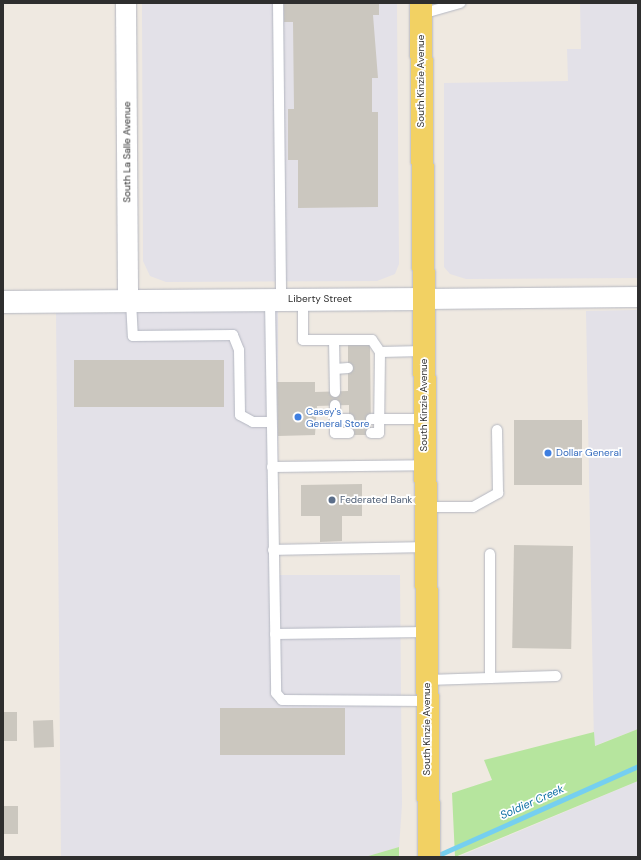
<!DOCTYPE html>
<html>
<head>
<meta charset="utf-8">
<style>
	body { margin:0 }
	#map { position:relative; width:641px; height:860px; overflow:hidden; background:#efe9e1; font-family:"DM Sans",sans-serif }
	div>[style] { position:absolute }
	.industrial>* { inset:0; background:#e3e1e8 }
	.green>* { inset:0; background:#b6e59e }
	.stream>* { height:5px; margin:-2.5px; padding:0 2.5px; transform-origin:2.5px; border-radius:2.5px; background:#75cff0 }
	.building>* { inset:0; background:#cbc7bf; transform-origin:0 0 }
	.roads { filter:drop-shadow(0 0 1px #b4b7c1) drop-shadow(0 0 1px #b4b7c1) }
	.lane>* { height:10px; margin:-5px; padding:0 5px; transform-origin:5px; border-radius:5px; background:#fff }
	.street>* { height:20px; margin:-10px; padding:0 10px; transform-origin:10px; border-radius:10px; background:#fff }
	.secondary>* { height:22px; margin:-11px; padding:0 11px; transform-origin:11px; border-radius:11px; background:#fff }
	.primary>* { height:22px; margin:-11px; padding:0 11px; transform-origin:11px; border-radius:11px; background:#f2d163 }
	.dots>* { width:11px; height:11px; translate:-50% -50%; box-sizing:border-box; border:2px solid #fff; border-radius:50% }
	span { translate:-50% -50%; white-space:nowrap; text-align:center; line-height:1.15; -webkit-text-stroke:3.5px #fff; paint-order:stroke }
	.street-label { font-size:10px; color:#2e2e2e }
	.shop-label { font-size:10px; color:#366cbe }
	.left { translate:0 -50%; text-align:left }
	.service-label { font-size:10px; color:#4e5e75 }
	.water-label { font-size:11px; color:#0d6fa3; font-style:italic }
	.frame { position:absolute; inset:0; border:4px solid #2e2e2e; pointer-events:none }
</style>
</head>
<body>
<div id="map">
	<div class="industrial">
		<i style="clip-path:polygon(142px 3px,397px 3px,399px 264px,395px 274px,377px 281px,166px 282px,150px 276px,143px 261px)"></i>
		<i style="clip-path:polygon(580px 3px,638px 3px,638px 278px,466px 279px,450px 274px,444px 267px,444px 83px,568px 81px,567px 49px,581px 49px)"></i>
		<i style="clip-path:polygon(638px 310px,638px 729px,594px 746px,586px 311px)"></i>
		<i style="clip-path:polygon(278px 311px,278px 575px,400px 575px,402px 805px,399px 847px,365px 857px,61px 857px,56px 313px)"></i>
		<i style="clip-path:polygon(638px 781px,638px 857px,458px 857px)"></i>
	</div>
	<div class="green">
		<i style="clip-path:polygon(638px 729px,638px 781px,455px 857px,452px 793px,492px 780px,484px 760px,594px 732px,595px 746px)"></i>
		<i style="clip-path:polygon(399px 847px,399px 857px,365px 857px)"></i>
	</div>
	<div class="stream">
		<i style="left:434px;top:857px;width:223px;rotate:-24deg"></i>
	</div>
	<div class="building">
		<i style="clip-path:polygon(284px 3px,379px 3px,379px 15px,373px 15px,378px 78px,372px 78px,372px 112px,378px 112px,378px 207px,298px 208px,298px 160px,288px 160px,288px 109px,294px 109px,293px 22px,284px 22px)"></i>
		<i style="clip-path:polygon(348px 344px,370px 344px,371px 435px,349px 435px,349px 405px,317px 406px,315px 435px,278px 436px,277px 382px,315px 382px,315px 392px,348px 391px)"></i>
		<i style="left:224px;top:360px;width:47px;height:150px;rotate:90deg"></i>
		<i style="left:514px;top:420px;width:68px;height:65px"></i>
		<i style="clip-path:polygon(362px 484px,362px 516px,342px 516px,342px 541px,320px 542px,320px 516px,301px 516px,301px 485px)"></i>
		<i style="left:514px;top:545px;width:59px;height:103px;rotate:1deg"></i>
		<i style="left:220px;top:708px;width:125px;height:47px"></i>
		<i style="left:3px;top:712px;width:14px;height:29px"></i>
		<i style="left:53px;top:720px;width:27px;height:20px;rotate:88deg"></i>
		<i style="left:3px;top:806px;width:15px;height:28px"></i>
	</div>
	<div class="roads">
		<div class="lane">
			<i style="left:278px;top:3px;width:297px;rotate:89.4deg"></i>
			<i style="left:421px;top:14px;width:41px;rotate:-15.8deg"></i>
			<i style="left:270px;top:300px;width:393px;rotate:89.1deg"></i>
			<i style="left:276px;top:693px;width:9px;rotate:49deg"></i>
			<i style="left:282px;top:700px;width:144px;rotate:0.4deg"></i>
			<i style="left:303px;top:300px;width:40px;rotate:90deg"></i>
			<i style="left:303px;top:340px;width:69px"></i>
			<i style="left:372px;top:340px;width:14px;rotate:56deg"></i>
			<i style="left:380px;top:352px;width:81px;rotate:90.7deg"></i>
			<i style="left:379px;top:433px;width:8px;rotate:180deg"></i>
			<i style="left:131px;top:301px;width:35px;rotate:87deg"></i>
			<i style="left:133px;top:336px;width:100px;rotate:-0.6deg"></i>
			<i style="left:233px;top:335px;width:16px;rotate:68deg"></i>
			<i style="left:239px;top:350px;width:65px;rotate:89.1deg"></i>
			<i style="left:240px;top:415px;width:15px;rotate:28deg"></i>
			<i style="left:253px;top:422px;width:18px"></i>
			<i style="left:334px;top:340px;width:52px;rotate:88.9deg"></i>
			<i style="left:380px;top:352px;width:44px;rotate:-1.3deg"></i>
			<i style="left:335px;top:369px;width:13px;rotate:-4deg"></i>
			<i style="left:335px;top:405px;width:28px;rotate:90deg"></i>
			<i style="left:335px;top:433px;width:14px"></i>
			<i style="left:335px;top:419px;width:14px"></i>
			<i style="left:371px;top:419px;width:53px"></i>
			<i style="left:272px;top:467px;width:153px;rotate:-0.7deg"></i>
			<i style="left:425px;top:507px;width:48px"></i>
			<i style="left:473px;top:507px;width:29px;rotate:-29deg"></i>
			<i style="left:498px;top:493px;width:63px;rotate:-90.9deg"></i>
			<i style="left:273px;top:550px;width:152px;rotate:-1.1deg"></i>
			<i style="left:275px;top:634px;width:151px;rotate:-0.8deg"></i>
			<i style="left:490px;top:678px;width:66px;rotate:-1.7deg"></i>
			<i style="left:427px;top:680px;width:63px;rotate:-1.8deg"></i>
			<i style="left:490px;top:678px;width:124px;rotate:-90deg"></i>
		</div>
		<div class="street">
			<i style="left:126px;top:3px;width:298px;rotate:89.6deg"></i>
			<i style="left:423px;top:299px;width:215px;rotate:-0.5deg"></i>
		</div>
		<div class="secondary">
			<i style="left:3px;top:302px;width:420px;rotate:-0.4deg"></i>
		</div>
		<div class="primary">
			<i style="left:421px;top:3px;width:854px;rotate:89.46deg"></i>
		</div>
	</div>
	<div class="dots">
		<i style="left:298px;top:417px;background:#3f7fe0"></i>
		<i style="left:548px;top:453px;background:#3f7fe0"></i>
		<i style="left:332px;top:500px;background:#5c6f8a"></i>
	</div>
	<div class="street-label">
		<span style="left:421px;top:81px;rotate:-90deg">South Kinzie Avenue</span>
		<span style="left:127px;top:152px;rotate:-90deg">South La Salle Avenue</span>
		<span style="left:320px;top:299px">Liberty Street</span>
		<span style="left:424px;top:405px;rotate:-90deg">South Kinzie Avenue</span>
		<span style="left:427px;top:729px;rotate:-90deg">South Kinzie Avenue</span>
	</div>
	<div class="shop-label">
		<span class="left" style="left:306px;top:417px">Casey's<br>General Store</span>
		<span class="left" style="left:556px;top:453px">Dollar General</span>
	</div>
	<div class="service-label">
		<span class="left" style="left:340px;top:500px">Federated Bank</span>
	</div>
	<div class="water-label">
		<span style="left:532px;top:802px;rotate:-24deg">Soldier Creek</span>
	</div>
	<div class="frame"></div>
</div>
</body>
</html>
